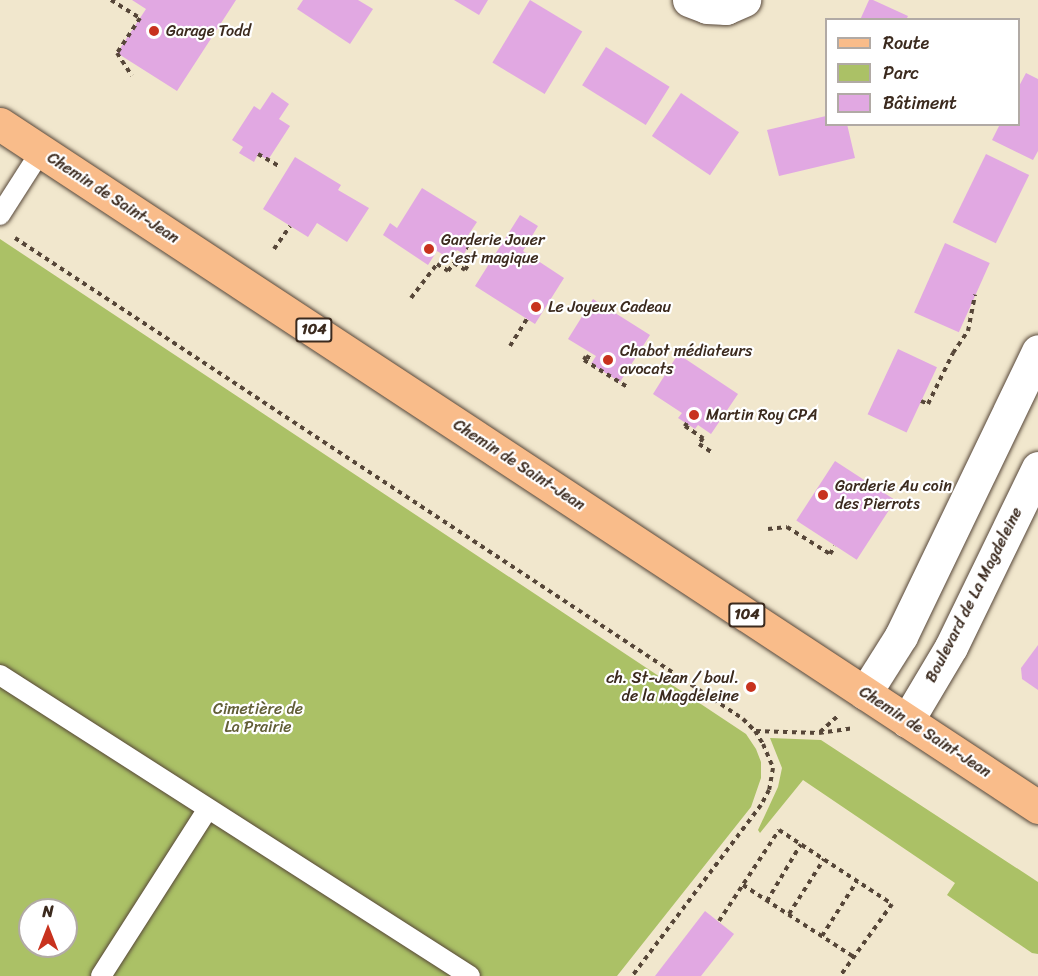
<!DOCTYPE html>
<html>
<head>
<meta charset="utf-8">
<style>
	body { margin:0 }
	#map { position:relative; width:1038px; height:976px; overflow:hidden; background:#f1e7cd; font-family:Sriracha,sans-serif }
	div>[style] { position:absolute }
	.green>* { inset:0; background:#abc166 }
	.building>* { inset:0; background:#e1a8e2; transform-origin:0 0 }
	.path>* { height:4px; margin-top:-2px; transform-origin:0; background:repeating-linear-gradient(90deg,#564638 0 4.5px,transparent 0 9px) }
	.roads { filter:drop-shadow(0 0 2px #564638) drop-shadow(0 0 2px #564638) }
	.lane>* { height:20px; margin:-10px; padding:0 10px; transform-origin:10px; border-radius:10px; background:#fff }
	.street>* { height:33px; margin:-16.5px; padding:0 16.5px; transform-origin:16.5px; border-radius:16.5px; background:#fff }
	.primary>* { height:33px; margin:-16.5px; padding:0 16.5px; transform-origin:16.5px; border-radius:16.5px; background:#f9bc8a }
	.dots>* { width:16px; height:16px; translate:-50% -50%; box-sizing:border-box; border:3px solid #fff; border-radius:50% }
	span { translate:-50% -50%; white-space:nowrap; text-align:center; line-height:1.15; -webkit-text-stroke:4.5px #fff; paint-order:stroke }
	.shield-label span { padding:2px 4px; background:#fff; border:2px solid; border-radius:4px; -webkit-text-stroke-width:0 }
	.shield-label { font-size:15px; color:#3b2a1e; font-weight:700 }
	.poi-label { font-size:16px; color:#3b2a1e }
	.left { translate:0 -50%; text-align:left }
	.right { translate:-100% -50%; text-align:right }
	.street-label { font-size:16px; color:#3b2a1e }
	.park-label { font-size:16px; color:#625f37 }
	.legend { position:absolute; left:825px; top:18px; width:195px; height:108px; box-sizing:border-box; background:#fff; border:2px solid #b1aaa5; margin:0; padding:8px 10px; list-style:none; font-size:18px; color:#3b2a1e }
	.legend li { display:flex; align-items:center; gap:12px; height:30px }
	.legend b { width:30px; border:2px solid #b1aaa5 }
	.north { position:absolute; left:18px; top:898px; width:60px; height:60px; box-sizing:border-box; background:#fff; border:2px solid #b1aaa5; border-radius:50%; rotate:0deg; font-size:16px; font-weight:700; line-height:24px; text-align:center; color:#3b2a1e }
	.north::after { content:''; display:block; margin:auto; width:21px; height:27px; background:#c8321e; clip-path:polygon(50% 0,100% 100%,50% 72%,0 100%) }
</style>
</head>
<body>
<div id="map">
	<div class="green">
		<i style="clip-path:polygon(evenodd,0 239px,746px 734px,756px 749px,761px 762px,761px 778px,751px 807px,617px 976px,0 976px,0 239px,30px 910px,66px 910px,66px 946px,30px 946px,30px 910px)"></i>
		<i style="clip-path:polygon(770px 738px,821px 740px,1038px 882px,1038px 954px,1032px 953px,947px 895px,955px 883px,803px 780px,760px 833px,758px 830px,778px 787px,782px 768px)"></i>
	</div>
	<div class="building">
		<i style="clip-path:polygon(132px 0,236px 0,177px 91px,117px 53px,146px 9px)"></i>
		<i style="clip-path:polygon(303px 0,358px 0,373px 9px,350px 44px,297px 9px)"></i>
		<i style="clip-path:polygon(454px 0,488px 0,479px 15px)"></i>
		<i style="left:530px;top:0;width:61px;height:73px;rotate:31deg"></i>
		<i style="clip-path:polygon(869px 0,873px 0,908px 16px,906px 20px,860px 20px)"></i>
		<i style="left:606px;top:47px;width:75px;height:45px;rotate:32deg"></i>
		<i style="clip-path:polygon(1026px 73px,1038px 79px,1038px 151px,1033px 160px,992px 140px,1000px 124px,1018px 124px,1018px 88px)"></i>
		<i style="clip-path:polygon(272px 92px,289px 104px,279px 119px,290px 126px,268px 160px,258px 154px,254px 162px,239px 153px,243px 147px,232px 140px,254px 106px,260px 110px)"></i>
		<i style="left:681px;top:93px;width:70px;height:52px;rotate:34deg"></i>
		<i style="clip-path:polygon(826px 116px,826px 124px,847px 124px,855px 158px,779px 176px,767px 130px)"></i>
		<i style="left:986px;top:154px;width:48px;height:76px;rotate:26deg"></i>
		<i style="clip-path:polygon(295px 157px,341px 185px,338px 190px,369px 208px,347px 242px,317px 223px,308px 237px,263px 209px)"></i>
		<i style="clip-path:polygon(422px 188px,477px 222px,467px 237px,472px 240px,464px 254px,457px 250px,450px 259px,437px 251px,428px 265px,383px 235px,390px 223px,397px 228px)"></i>
		<i style="clip-path:polygon(520px 215px,538px 226px,523px 251px,564px 278px,535px 324px,475px 286px)"></i>
		<i style="left:945px;top:243px;width:49px;height:76px;rotate:24deg"></i>
		<i style="clip-path:polygon(593px 299px,650px 335px,620px 382px,591px 364px,596px 356px,568px 339px)"></i>
		<i style="left:898px;top:349px;width:43px;height:72px;rotate:25deg"></i>
		<i style="clip-path:polygon(678px 354px,738px 394px,711px 434px,698px 425px,695px 429px,678px 418px,682px 413px,653px 394px)"></i>
		<i style="left:835px;top:461px;width:72px;height:71px;rotate:33deg"></i>
		<i style="clip-path:polygon(1038px 645px,1038px 690px,1022px 679px,1021px 668px)"></i>
		<i style="clip-path:polygon(705px 911px,734px 934px,701px 976px,655px 976px)"></i>
	</div>
	<div class="path">
		<i style="left:111px;top:0;width:34px;rotate:32deg"></i>
		<i style="left:140px;top:18px;width:42px;rotate:123.3deg"></i>
		<i style="left:117px;top:53px;width:27px;rotate:57deg"></i>
		<i style="left:258px;top:154px;width:24px;rotate:30deg"></i>
		<i style="left:15px;top:238px;width:873px;rotate:33.45deg"></i>
		<i style="left:743px;top:719px;width:17px;rotate:45deg"></i>
		<i style="left:755px;top:731px;width:15px;rotate:58deg"></i>
		<i style="left:763px;top:744px;width:26px;rotate:67deg"></i>
		<i style="left:773px;top:768px;width:22px;rotate:100deg"></i>
		<i style="left:769px;top:790px;width:17px;rotate:118deg"></i>
		<i style="left:761px;top:805px;width:214px;rotate:127deg"></i>
		<i style="left:274px;top:249px;width:28px;rotate:-55deg"></i>
		<i style="left:411px;top:298px;width:43px;rotate:-52.6deg"></i>
		<i style="left:437px;top:264px;width:13px;rotate:32deg"></i>
		<i style="left:448px;top:271px;width:10px;rotate:-53deg"></i>
		<i style="left:454px;top:263px;width:13px;rotate:32deg"></i>
		<i style="left:465px;top:270px;width:20px;rotate:-57deg"></i>
		<i style="left:476px;top:253px;width:11px;rotate:-146deg"></i>
		<i style="left:510px;top:346px;width:32px;rotate:-58deg"></i>
		<i style="left:584px;top:360px;width:53px;rotate:31.9deg"></i>
		<i style="left:584px;top:360px;width:4px;rotate:-63deg"></i>
		<i style="left:586px;top:356px;width:8px;rotate:30deg"></i>
		<i style="left:921px;top:401px;width:8px;rotate:23deg"></i>
		<i style="left:928px;top:404px;width:57px;rotate:-63.9deg"></i>
		<i style="left:953px;top:353px;width:27px;rotate:-56deg"></i>
		<i style="left:968px;top:331px;width:37px;rotate:-79deg"></i>
		<i style="left:687px;top:423px;width:4px;rotate:124deg"></i>
		<i style="left:685px;top:426px;width:22px;rotate:34deg"></i>
		<i style="left:703px;top:438px;width:7px;rotate:124deg"></i>
		<i style="left:699px;top:444px;width:17px;rotate:33deg"></i>
		<i style="left:768px;top:529px;width:19px;rotate:-6deg"></i>
		<i style="left:787px;top:527px;width:51px;rotate:32.1deg"></i>
		<i style="left:830px;top:554px;width:9px;rotate:-58deg"></i>
		<i style="left:756px;top:731px;width:63px;rotate:1.8deg"></i>
		<i style="left:819px;top:733px;width:34px;rotate:-8deg"></i>
		<i style="left:820px;top:732px;width:25px;rotate:-42deg"></i>
		<i style="left:743px;top:885px;width:132px;rotate:33deg"></i>
		<i style="left:767px;top:901px;width:66px;rotate:-59.2deg"></i>
		<i style="left:789px;top:914px;width:65px;rotate:-57.5deg"></i>
		<i style="left:719px;top:921px;width:109px;rotate:-56.6deg"></i>
		<i style="left:779px;top:830px;width:135px;rotate:33.2deg"></i>
		<i style="left:892px;top:904px;width:89px;rotate:125.8deg"></i>
		<i style="left:822px;top:936px;width:65px;rotate:-57.5deg"></i>
	</div>
	<div class="roads">
		<div class="lane">
			<i style="left:0;top:215px;width:76px;rotate:-57.4deg"></i>
			<i style="left:0;top:675px;width:558px;rotate:32.64deg"></i>
			<i style="left:101px;top:976px;width:198px;rotate:-57.4deg"></i>
		</div>
		<div class="street">
			<i style="left:689px;top:0;width:19px;rotate:21deg"></i>
			<i style="left:707px;top:7px;width:19px;rotate:3deg"></i>
			<i style="left:726px;top:8px;width:20px;rotate:-24deg"></i>
			<i style="left:865px;top:693px;width:67px;rotate:-57.7deg"></i>
			<i style="left:901px;top:636px;width:316px;rotate:-64.3deg"></i>
			<i style="left:907px;top:721px;width:86px;rotate:-59.3deg"></i>
			<i style="left:951px;top:647px;width:199px;rotate:-64.1deg"></i>
		</div>
		<div class="primary">
			<i style="left:0;top:124px;width:1243px;rotate:33.34deg"></i>
		</div>
	</div>
	<div class="dots">
		<i style="left:154px;top:31px;background:#c8321e"></i>
		<i style="left:429px;top:249px;background:#c8321e"></i>
		<i style="left:536px;top:307px;background:#c8321e"></i>
		<i style="left:608px;top:360px;background:#c8321e"></i>
		<i style="left:694px;top:415px;background:#c8321e"></i>
		<i style="left:823px;top:495px;background:#c8321e"></i>
		<i style="left:751px;top:687px;background:#c8321e"></i>
	</div>
	<div class="shield-label">
		<span style="left:314px;top:330px">104</span>
		<span style="left:747px;top:615px">104</span>
	</div>
	<div class="poi-label">
		<span class="left" style="left:166px;top:31px">Garage Todd</span>
		<span class="left" style="left:441px;top:249px">Garderie Jouer<br>c'est magique</span>
		<span class="left" style="left:548px;top:307px">Le Joyeux Cadeau</span>
		<span class="left" style="left:620px;top:360px">Chabot médiateurs<br>avocats</span>
		<span class="left" style="left:706px;top:415px">Martin Roy CPA</span>
		<span class="left" style="left:835px;top:495px">Garderie Au coin<br>des Pierrots</span>
		<span class="right" style="left:739px;top:687px">ch. St-Jean / boul.<br>de la Magdeleine</span>
	</div>
	<div class="street-label">
		<span style="left:113px;top:198px;rotate:33deg">Chemin de Saint-Jean</span>
		<span style="left:519px;top:465px;rotate:33deg">Chemin de Saint-Jean</span>
		<span style="left:974px;top:595px;rotate:-63deg">Boulevard de La Magdeleine</span>
		<span style="left:925px;top:732px;rotate:33deg">Chemin de Saint-Jean</span>
	</div>
	<div class="park-label">
		<span style="left:258px;top:718px">Cimetière de<br>La Prairie</span>
	</div>
	<ul class="legend">
	<li><b style="height:8px;background:#f9bc8a"></b>Route</li>
	<li><b style="height:16px;background:#abc166"></b>Parc</li>
	<li><b style="height:16px;background:#e1a8e2"></b>Bâtiment</li>
	</ul>
	<div class="north">N</div>
</div>
</body>
</html>
